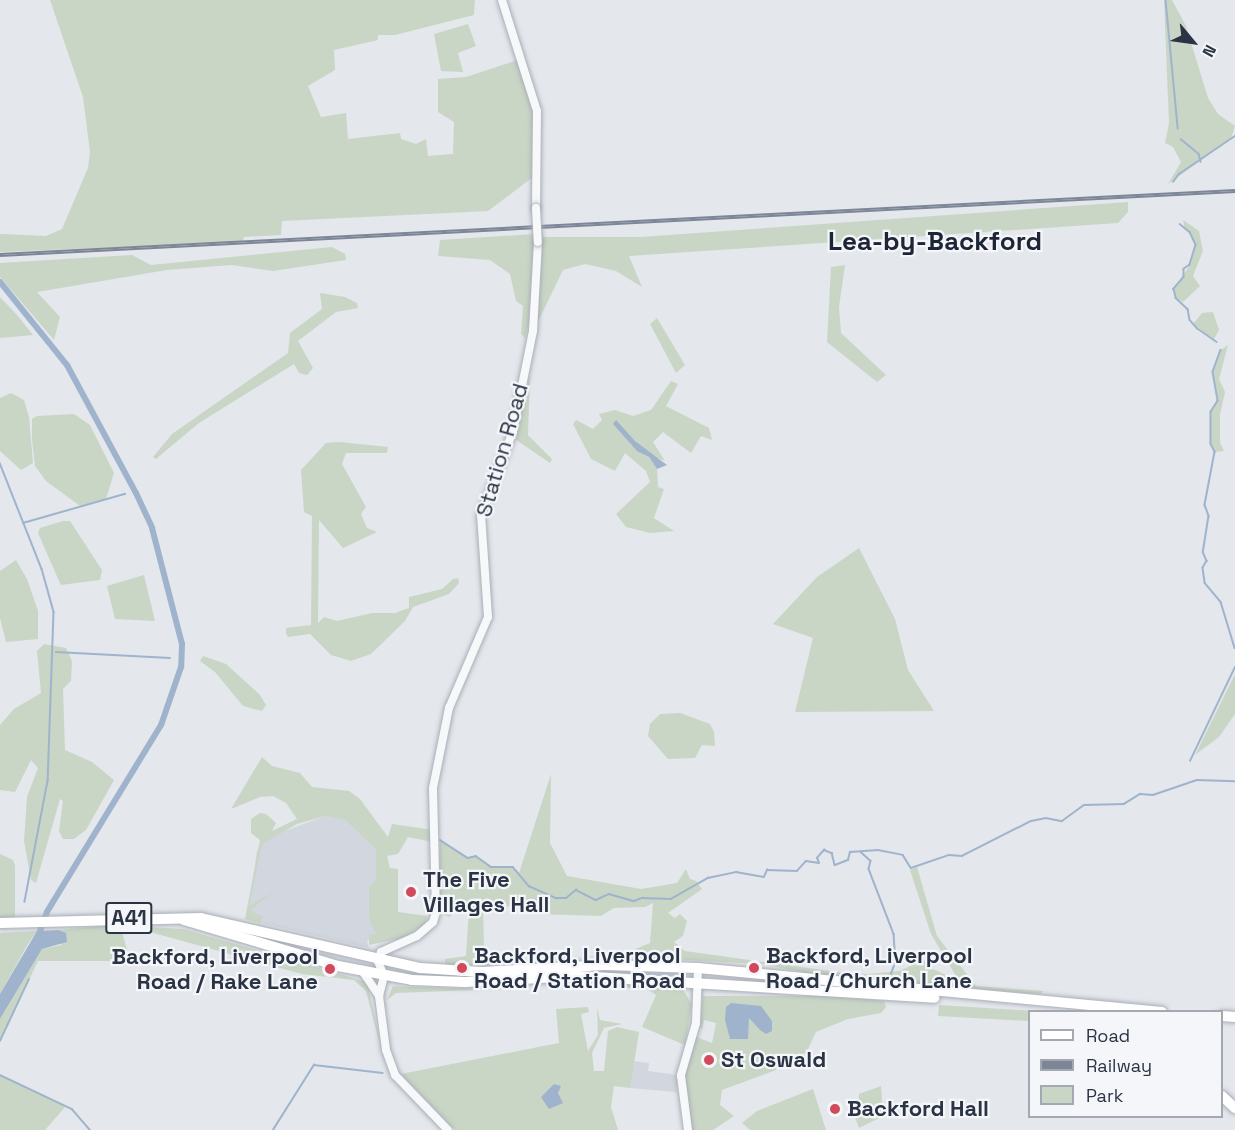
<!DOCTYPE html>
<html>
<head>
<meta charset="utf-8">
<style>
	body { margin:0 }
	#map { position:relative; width:1235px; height:1130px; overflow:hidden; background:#e4e7ec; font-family:"Space Grotesk",sans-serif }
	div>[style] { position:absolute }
	.built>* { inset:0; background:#d2d6de }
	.green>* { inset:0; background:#c9d6c5 }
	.water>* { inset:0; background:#9fb4cc }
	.stream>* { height:1.5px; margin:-0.75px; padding:0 0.75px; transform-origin:0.75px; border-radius:0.75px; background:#9fb4cc }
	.canal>* { height:6px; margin:-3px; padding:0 3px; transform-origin:3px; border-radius:3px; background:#9fb4cc }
	.roads { filter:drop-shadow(0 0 2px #a9aeb7) drop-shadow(0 0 2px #a9aeb7) }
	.tertiary>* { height:8px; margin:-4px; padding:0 4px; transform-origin:4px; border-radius:4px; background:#f7f8fa }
	.primary>* { height:10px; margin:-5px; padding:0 5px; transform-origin:5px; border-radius:5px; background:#fff }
	.trunk>* { height:10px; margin:-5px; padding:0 5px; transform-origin:5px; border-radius:5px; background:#fff }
	.rail>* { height:4px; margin-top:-2px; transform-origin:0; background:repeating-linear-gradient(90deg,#f4f6f9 0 4.5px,#7d8696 0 9px); box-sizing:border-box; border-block:2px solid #7d8696 }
	.bridges { filter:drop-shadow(0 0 2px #a9aeb7) drop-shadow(0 0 2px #a9aeb7) }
	.tertiary-bridge>* { height:8px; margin:-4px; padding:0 4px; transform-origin:4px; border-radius:4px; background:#f7f8fa }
	.dots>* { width:16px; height:16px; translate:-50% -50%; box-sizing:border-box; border:3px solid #f4f6f9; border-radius:50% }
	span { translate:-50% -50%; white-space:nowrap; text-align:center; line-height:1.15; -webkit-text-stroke:4.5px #f4f6f9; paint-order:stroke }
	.shield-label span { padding:2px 4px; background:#f4f6f9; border:2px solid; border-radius:4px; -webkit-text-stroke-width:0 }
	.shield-label { font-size:21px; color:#2b3445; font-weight:700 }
	.street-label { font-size:22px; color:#2b3445 }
	.poi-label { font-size:22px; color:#2b3445; font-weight:700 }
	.left { translate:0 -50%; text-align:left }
	.right { translate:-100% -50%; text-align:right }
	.quarter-label { font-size:26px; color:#1d2536; font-weight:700 }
	.legend { position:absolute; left:1028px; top:1010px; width:195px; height:108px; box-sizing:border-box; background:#f4f6f9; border:2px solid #a4a8b1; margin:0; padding:8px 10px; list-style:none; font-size:18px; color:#2b3445 }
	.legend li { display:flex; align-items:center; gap:12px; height:30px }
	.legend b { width:30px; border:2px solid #a4a8b1 }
	.north { position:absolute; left:1163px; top:12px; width:60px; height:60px; -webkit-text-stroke:4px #f4f6f9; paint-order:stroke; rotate:119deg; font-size:16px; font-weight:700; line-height:24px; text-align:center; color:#2b3445 }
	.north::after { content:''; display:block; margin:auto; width:21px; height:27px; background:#2b3445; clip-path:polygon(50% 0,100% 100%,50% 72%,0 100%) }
</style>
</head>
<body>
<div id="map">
	<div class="built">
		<i style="clip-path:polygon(325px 816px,345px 820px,376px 850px,376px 880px,369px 886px,376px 935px,367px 941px,369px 948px,247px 920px,257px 851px,263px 839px)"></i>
		<i style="clip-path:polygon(632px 1061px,649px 1063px,648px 1071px,677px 1075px,677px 1092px,630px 1088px)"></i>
	</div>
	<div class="green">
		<i style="clip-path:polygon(50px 0,475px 0,474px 15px,395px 35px,378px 35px,378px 40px,334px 50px,335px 70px,308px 86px,321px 117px,346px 113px,348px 139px,400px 133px,401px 139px,416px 144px,426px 139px,428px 156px,453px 154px,454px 122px,438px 112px,438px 79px,466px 77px,518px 60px,534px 109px,533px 177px,488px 211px,282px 221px,281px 235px,244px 237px,243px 242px,0 252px,0 234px,46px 236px,62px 229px,88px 168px,90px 152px,83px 97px)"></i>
		<i style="clip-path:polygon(1164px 0,1172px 0,1186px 26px,1208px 98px,1218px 114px,1235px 126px,1231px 139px,1168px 184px,1181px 162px,1173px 147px,1165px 143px,1169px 123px)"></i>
		<i style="clip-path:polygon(468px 24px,476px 46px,458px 53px,463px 72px,441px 71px,434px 34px)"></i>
		<i style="clip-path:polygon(1128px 202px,1128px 212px,1118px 223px,629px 256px,642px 287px,616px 271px,585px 264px,563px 270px,535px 328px,542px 237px,641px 237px)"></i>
		<i style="clip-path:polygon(1183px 220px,1199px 231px,1203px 251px,1193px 276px,1200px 286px,1183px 302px,1176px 298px,1174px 289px,1190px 265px,1196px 245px,1190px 232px,1185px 230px)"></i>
		<i style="clip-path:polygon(535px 234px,532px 313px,525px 338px,521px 334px,523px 306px,516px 301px,510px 274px,490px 260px,438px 256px,440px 240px)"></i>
		<i style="clip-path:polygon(332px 247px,345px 254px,346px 260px,273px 271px,231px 265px,167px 270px,37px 292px,60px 317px,54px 340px,0 277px,0 263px,132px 255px,151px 265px)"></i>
		<i style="clip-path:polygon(845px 265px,839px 307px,841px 333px,886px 375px,877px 382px,827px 342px,831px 267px)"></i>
		<i style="clip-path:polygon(320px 293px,345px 297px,357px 303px,358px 308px,336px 312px,298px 341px,313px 368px,307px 375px,299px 373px,294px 364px,199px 423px,156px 459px,153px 457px,172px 434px,288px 353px,290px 333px,322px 309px)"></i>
		<i style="clip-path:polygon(0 297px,17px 315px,33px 335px,0 338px)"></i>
		<i style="clip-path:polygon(1213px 312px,1219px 330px,1214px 339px,1193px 324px,1202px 313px)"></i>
		<i style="clip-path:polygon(657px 318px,685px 365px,676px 373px,650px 324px)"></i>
		<i style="clip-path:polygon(1228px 345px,1219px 379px,1225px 392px,1220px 414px,1220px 443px,1224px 451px,1215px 452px,1211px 444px,1211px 412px,1218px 401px,1213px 372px,1221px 350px)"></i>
		<i style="clip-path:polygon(530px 375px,528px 435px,552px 459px,550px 463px,515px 439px)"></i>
		<i style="clip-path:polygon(671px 381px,678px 384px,666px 406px,709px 428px,712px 440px,701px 436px,691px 453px,663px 432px,653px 442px,665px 461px,652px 456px,635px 441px,630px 444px,649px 457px,657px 469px,658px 487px,664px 489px,654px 518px,674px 531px,650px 533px,626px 527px,616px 514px,650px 482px,646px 471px,625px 453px,615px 471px,591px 459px,573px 424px,576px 420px,593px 429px,602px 420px,599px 414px,615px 410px,633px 416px,651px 410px)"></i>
		<i style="clip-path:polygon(11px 393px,24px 400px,29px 417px,33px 463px,21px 470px,0 451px,0 398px)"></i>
		<i style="clip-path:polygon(74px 414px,90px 425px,114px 473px,106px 499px,80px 506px,46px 481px,35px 466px,32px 440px,32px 419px,37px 416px)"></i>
		<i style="clip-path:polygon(339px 442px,388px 447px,387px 453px,346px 453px,342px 464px,366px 507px,361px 514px,367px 528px,377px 532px,343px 548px,319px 520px,318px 623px,324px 617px,337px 621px,372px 613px,395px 613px,409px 608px,409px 597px,442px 589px,453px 579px,458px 578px,459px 583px,449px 594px,413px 607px,405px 621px,371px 654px,351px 661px,331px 655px,310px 634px,288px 637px,286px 633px,286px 628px,311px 625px,312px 516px,304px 512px,301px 470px,326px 443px)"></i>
		<i style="clip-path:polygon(63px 521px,70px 521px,102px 570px,100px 580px,61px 585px,59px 581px,38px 533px,40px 528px)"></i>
		<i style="clip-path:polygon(859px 548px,895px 619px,908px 670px,934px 711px,795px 712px,813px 638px,773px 624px,817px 577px)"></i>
		<i style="clip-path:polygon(16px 560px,27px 579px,38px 611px,38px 639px,6px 642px,0 618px,0 571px)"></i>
		<i style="clip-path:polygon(144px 575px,155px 621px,115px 619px,107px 586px)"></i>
		<i style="clip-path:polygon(44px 644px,66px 648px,72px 661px,71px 681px,63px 689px,65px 750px,92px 762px,114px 780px,86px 830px,74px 839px,63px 839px,59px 831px,63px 801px,60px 799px,36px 883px,31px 880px,24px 841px,27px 797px,38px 768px,31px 760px,15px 792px,0 790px,0 725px,14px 709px,41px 693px,37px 651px)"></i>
		<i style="clip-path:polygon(203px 656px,226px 664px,260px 695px,266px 705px,262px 711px,243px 706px,215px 672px,200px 661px)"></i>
		<i style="clip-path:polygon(1235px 674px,1235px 714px,1219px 737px,1195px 755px)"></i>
		<i style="clip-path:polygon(680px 713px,710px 724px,714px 732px,715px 746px,702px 745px,695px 758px,668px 759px,648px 736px,650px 724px,660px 714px)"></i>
		<i style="clip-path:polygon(262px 757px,272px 766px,300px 773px,312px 787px,349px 791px,360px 799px,388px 837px,392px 824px,433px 830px,433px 842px,408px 837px,398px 854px,387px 856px,390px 868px,398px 869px,398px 912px,427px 916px,425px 924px,403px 938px,369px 945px,369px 935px,376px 934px,369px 919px,369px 886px,376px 880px,376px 850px,345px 820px,325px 816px,297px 824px,262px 844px,249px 906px,275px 891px,250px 910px,263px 917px,260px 923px,245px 919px,260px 840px,251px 833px,251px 819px,260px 813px,266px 814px,276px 823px,272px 831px,297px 819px,286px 803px,273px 796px,260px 797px,231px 809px)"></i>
		<i style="clip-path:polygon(551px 774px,550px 843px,567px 876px,641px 889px,677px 883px,686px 869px,690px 879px,696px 881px,702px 889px,668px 913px,675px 918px,680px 914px,687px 921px,683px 936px,674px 942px,685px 951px,859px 975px,899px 971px,919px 962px,920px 956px,931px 968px,959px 981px,931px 934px,910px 870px,917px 867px,937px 936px,976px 986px,1043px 991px,1041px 994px,1024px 993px,835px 978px,760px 964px,632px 957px,633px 950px,650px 943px,653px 903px,645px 907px,614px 908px,601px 916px,535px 914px,526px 908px,483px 904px,484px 949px,477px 962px,510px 958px,511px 967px,483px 969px,445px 965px,445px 959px,466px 956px,469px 909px,457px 906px,450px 917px,438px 913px,440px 840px,468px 857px,476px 856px,491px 867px,513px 867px,519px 873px)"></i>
		<i style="clip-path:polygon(0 854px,13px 860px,15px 866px,15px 918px,0 918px)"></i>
		<i style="clip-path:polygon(120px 924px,127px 950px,118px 961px,38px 961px,0 1041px,0 1019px,42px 949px,61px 945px,63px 931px,59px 930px)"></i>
		<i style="clip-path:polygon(128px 926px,183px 929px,367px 982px,384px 1059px,366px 991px,354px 980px,302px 974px)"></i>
		<i style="clip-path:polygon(37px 931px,28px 944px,0 994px,0 933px)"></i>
		<i style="clip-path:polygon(624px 983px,647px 983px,683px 990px,692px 1004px,685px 1045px,642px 1027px,656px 995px,647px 989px,629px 988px)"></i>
		<i style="clip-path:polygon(393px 986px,409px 987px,504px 989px,396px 993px,387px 1000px)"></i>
		<i style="clip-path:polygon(703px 996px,839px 996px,884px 1001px,886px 1007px,881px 1013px,848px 1019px,816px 1032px,806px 1053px,783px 1057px,776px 1070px,722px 1090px,720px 1105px,734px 1116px,713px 1130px,691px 1130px,684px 1071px,696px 1037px,712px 1043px,716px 1023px,704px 1020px,702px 1029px,699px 1027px)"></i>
		<i style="clip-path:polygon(939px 1005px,1035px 1011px,1030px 1012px,1029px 1021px,938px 1016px)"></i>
		<i style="clip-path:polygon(588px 1007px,589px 1012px,581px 1014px,588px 1051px,598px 1035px,597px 1008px,600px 1020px,622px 1024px,604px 1028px,592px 1053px,594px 1071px,604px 1071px,608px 1031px,617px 1027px,639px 1032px,630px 1088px,614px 1086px,611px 1107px,618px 1130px,455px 1130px,401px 1074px,559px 1043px,556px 1009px)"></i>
		<i style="clip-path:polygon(0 1075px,61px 1104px,66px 1106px,45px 1130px,0 1130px)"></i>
		<i style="clip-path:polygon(881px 1086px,883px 1116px,859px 1128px,850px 1104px,859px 1101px,859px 1094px)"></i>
		<i style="clip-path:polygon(813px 1089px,826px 1130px,750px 1130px,742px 1123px,757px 1111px)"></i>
	</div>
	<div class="water">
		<i style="clip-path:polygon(616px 420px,635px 441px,667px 465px,657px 469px,649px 457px,637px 451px,613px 424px)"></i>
		<i style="clip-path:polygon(59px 930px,66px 933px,67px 942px,42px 949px,0 1019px,0 994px,37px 931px)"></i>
		<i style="clip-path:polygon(731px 1003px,761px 1006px,772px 1021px,772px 1031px,766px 1034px,760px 1030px,749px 1018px,748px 1039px,730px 1039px,725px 1020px,726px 1007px)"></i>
		<i style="clip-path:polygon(554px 1084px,561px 1086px,558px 1093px,563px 1103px,549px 1109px,541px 1097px)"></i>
	</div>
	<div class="stream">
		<i style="left:1166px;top:0;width:129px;rotate:84.6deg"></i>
		<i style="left:1181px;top:139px;width:23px;rotate:40deg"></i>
		<i style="left:1199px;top:154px;width:8px;rotate:76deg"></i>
		<i style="left:1173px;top:182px;width:10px;rotate:-53deg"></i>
		<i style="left:1179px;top:174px;width:68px;rotate:-34.2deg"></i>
		<i style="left:1180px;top:224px;width:13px;rotate:39deg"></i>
		<i style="left:1190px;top:232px;width:14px;rotate:65deg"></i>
		<i style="left:1196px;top:245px;width:21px;rotate:107deg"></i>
		<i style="left:1190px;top:265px;width:7px;rotate:146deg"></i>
		<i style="left:1184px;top:269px;width:8px;rotate:90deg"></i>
		<i style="left:1184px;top:277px;width:16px;rotate:130deg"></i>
		<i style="left:1174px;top:289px;width:9px;rotate:77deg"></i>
		<i style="left:1176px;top:298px;width:16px;rotate:43deg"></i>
		<i style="left:1188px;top:309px;width:11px;rotate:80deg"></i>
		<i style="left:1190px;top:320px;width:11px;rotate:49deg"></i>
		<i style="left:1197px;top:328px;width:24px;rotate:35deg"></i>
		<i style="left:1221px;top:350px;width:23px;rotate:110deg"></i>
		<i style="left:1213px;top:372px;width:29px;rotate:80deg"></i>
		<i style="left:1218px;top:401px;width:13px;rotate:122deg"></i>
		<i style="left:1211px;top:412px;width:32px;rotate:90deg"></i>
		<i style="left:1211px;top:444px;width:9px;rotate:63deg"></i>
		<i style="left:1215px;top:452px;width:54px;rotate:100.7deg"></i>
		<i style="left:1205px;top:505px;width:12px;rotate:70deg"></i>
		<i style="left:1209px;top:516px;width:36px;rotate:99deg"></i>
		<i style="left:1203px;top:552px;width:10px;rotate:66deg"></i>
		<i style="left:1207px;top:561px;width:8px;rotate:120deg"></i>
		<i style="left:1203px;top:568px;width:15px;rotate:82deg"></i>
		<i style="left:1205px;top:583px;width:25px;rotate:50deg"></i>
		<i style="left:1221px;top:602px;width:48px;rotate:73.1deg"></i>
		<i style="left:0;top:463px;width:114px;rotate:68.4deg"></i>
		<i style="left:42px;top:569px;width:45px;rotate:74.4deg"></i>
		<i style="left:54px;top:612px;width:169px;rotate:92deg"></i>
		<i style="left:48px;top:781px;width:123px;rotate:100.8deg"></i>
		<i style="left:23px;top:523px;width:106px;rotate:-15.9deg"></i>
		<i style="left:56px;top:652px;width:114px;rotate:3deg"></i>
		<i style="left:1190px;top:761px;width:104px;rotate:-64.4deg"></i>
		<i style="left:440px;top:840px;width:33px;rotate:33deg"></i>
		<i style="left:468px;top:858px;width:8px;rotate:-14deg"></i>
		<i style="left:476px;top:856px;width:19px;rotate:36deg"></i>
		<i style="left:491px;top:867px;width:22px"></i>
		<i style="left:513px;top:867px;width:25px;rotate:50deg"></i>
		<i style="left:529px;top:886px;width:30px;rotate:24deg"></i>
		<i style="left:556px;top:898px;width:10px"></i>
		<i style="left:566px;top:898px;width:13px;rotate:-39deg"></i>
		<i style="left:576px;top:890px;width:22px;rotate:27deg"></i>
		<i style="left:596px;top:900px;width:14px;rotate:-25deg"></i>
		<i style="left:609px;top:894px;width:26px;rotate:16deg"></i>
		<i style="left:634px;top:901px;width:9px;rotate:-21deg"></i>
		<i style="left:642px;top:898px;width:29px;rotate:2deg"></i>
		<i style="left:671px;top:899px;width:43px;rotate:-29.6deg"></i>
		<i style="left:708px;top:878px;width:29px;rotate:-12deg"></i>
		<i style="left:736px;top:872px;width:28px;rotate:10deg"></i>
		<i style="left:764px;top:877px;width:8px;rotate:-67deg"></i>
		<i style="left:767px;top:870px;width:30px;rotate:2deg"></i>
		<i style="left:797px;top:871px;width:13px;rotate:-48deg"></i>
		<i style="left:806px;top:861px;width:13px;rotate:9deg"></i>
		<i style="left:819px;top:863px;width:5px;rotate:-112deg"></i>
		<i style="left:817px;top:858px;width:11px;rotate:-49deg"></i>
		<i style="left:824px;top:850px;width:9px;rotate:21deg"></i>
		<i style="left:832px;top:853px;width:12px;rotate:76deg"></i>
		<i style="left:835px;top:865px;width:14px;rotate:-21deg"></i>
		<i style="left:848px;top:860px;width:8px;rotate:-76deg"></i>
		<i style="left:850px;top:852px;width:28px;rotate:-4deg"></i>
		<i style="left:878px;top:850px;width:25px;rotate:11deg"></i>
		<i style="left:903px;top:855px;width:15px;rotate:58deg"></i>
		<i style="left:911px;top:868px;width:40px;rotate:-18.9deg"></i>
		<i style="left:949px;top:855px;width:13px;rotate:4deg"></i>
		<i style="left:962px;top:856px;width:77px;rotate:-26.9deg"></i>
		<i style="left:1031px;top:821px;width:15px;rotate:-11deg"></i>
		<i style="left:1046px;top:818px;width:16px;rotate:11deg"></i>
		<i style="left:1062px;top:821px;width:27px;rotate:-36deg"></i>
		<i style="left:1084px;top:805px;width:40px;rotate:-1.4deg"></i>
		<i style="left:1124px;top:804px;width:19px;rotate:-32deg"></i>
		<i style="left:1140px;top:794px;width:13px;rotate:4deg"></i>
		<i style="left:1153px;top:795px;width:46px;rotate:-18.8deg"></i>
		<i style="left:1197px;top:780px;width:38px;rotate:2deg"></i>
		<i style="left:861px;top:852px;width:13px;rotate:42deg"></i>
		<i style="left:871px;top:861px;width:8px;rotate:104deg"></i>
		<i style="left:869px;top:869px;width:70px;rotate:69deg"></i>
		<i style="left:894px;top:934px;width:28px;rotate:86deg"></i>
		<i style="left:896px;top:962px;width:14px;rotate:111deg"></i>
		<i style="left:0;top:1041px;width:68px;rotate:-64.9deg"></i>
		<i style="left:0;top:1075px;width:80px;rotate:25.3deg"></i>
		<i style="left:72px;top:1109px;width:28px;rotate:49deg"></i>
		<i style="left:273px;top:1130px;width:77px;rotate:-57.8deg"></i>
		<i style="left:314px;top:1065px;width:69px;rotate:6.6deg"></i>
	</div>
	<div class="canal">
		<i style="left:0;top:282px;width:107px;rotate:51.1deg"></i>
		<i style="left:67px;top:365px;width:145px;rotate:61.7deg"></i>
		<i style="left:136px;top:493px;width:38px;rotate:65deg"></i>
		<i style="left:152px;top:528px;width:120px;rotate:75.5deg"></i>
		<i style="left:182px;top:644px;width:23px;rotate:92deg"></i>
		<i style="left:181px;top:667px;width:61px;rotate:109deg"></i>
		<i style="left:161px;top:725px;width:219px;rotate:121.4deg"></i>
		<i style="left:47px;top:912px;width:27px;rotate:110deg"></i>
	</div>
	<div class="roads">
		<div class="tertiary">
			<i style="left:502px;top:0;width:116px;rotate:72.5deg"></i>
			<i style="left:537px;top:111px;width:97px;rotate:90.6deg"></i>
			<i style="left:363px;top:972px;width:29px;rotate:56deg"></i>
			<i style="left:379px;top:996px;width:54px;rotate:82.6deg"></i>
			<i style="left:386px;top:1050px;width:27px;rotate:70deg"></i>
			<i style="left:395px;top:1075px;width:76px;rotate:46.1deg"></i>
			<i style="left:379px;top:996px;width:21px;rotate:-76deg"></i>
			<i style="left:384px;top:976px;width:16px;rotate:-112deg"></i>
			<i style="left:378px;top:961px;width:9px;rotate:-72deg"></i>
			<i style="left:381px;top:952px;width:39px;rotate:-24deg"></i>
			<i style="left:417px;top:936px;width:21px;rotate:-41deg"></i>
			<i style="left:433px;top:922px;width:10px;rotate:-73deg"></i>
			<i style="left:436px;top:912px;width:124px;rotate:-91.4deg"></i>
			<i style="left:433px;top:788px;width:82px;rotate:-78.7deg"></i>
			<i style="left:449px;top:708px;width:99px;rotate:-66.8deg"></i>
			<i style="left:488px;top:617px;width:102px;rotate:-93.9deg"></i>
			<i style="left:481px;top:515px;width:90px;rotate:-69.1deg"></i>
			<i style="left:513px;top:431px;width:102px;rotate:-78.7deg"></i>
			<i style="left:533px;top:331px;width:89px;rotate:-86.8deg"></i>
			<i style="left:688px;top:1130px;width:55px;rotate:-97.3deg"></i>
			<i style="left:681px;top:1075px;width:54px;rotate:-73.9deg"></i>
			<i style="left:696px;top:1023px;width:55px;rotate:-87.9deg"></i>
		</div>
		<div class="primary">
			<i style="left:1222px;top:1096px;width:18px;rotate:43deg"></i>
		</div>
		<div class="trunk">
			<i style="left:184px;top:920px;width:161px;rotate:16.6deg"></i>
			<i style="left:338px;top:966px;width:75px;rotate:10.7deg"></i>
			<i style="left:412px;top:980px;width:53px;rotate:2.2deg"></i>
			<i style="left:465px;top:982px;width:113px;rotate:-3deg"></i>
			<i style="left:578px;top:976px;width:357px;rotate:3.5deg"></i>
			<i style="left:0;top:923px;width:201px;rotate:-1.4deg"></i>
			<i style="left:201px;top:918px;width:225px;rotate:12.9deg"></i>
			<i style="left:420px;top:968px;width:62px;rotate:3.7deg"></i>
			<i style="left:482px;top:972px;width:123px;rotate:-3.3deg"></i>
			<i style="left:605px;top:965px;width:93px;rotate:1.8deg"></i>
			<i style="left:698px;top:968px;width:466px;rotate:5.4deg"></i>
			<i style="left:1222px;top:1016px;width:13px;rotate:4deg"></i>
		</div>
	</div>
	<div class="rail">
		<i style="left:0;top:255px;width:1237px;rotate:-2.97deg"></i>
	</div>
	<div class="bridges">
		<div class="tertiary-bridge">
			<i style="left:536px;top:208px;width:34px;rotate:87deg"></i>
		</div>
	</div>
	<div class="dots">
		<i style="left:411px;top:892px;background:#d1495b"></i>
		<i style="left:462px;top:968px;background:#d1495b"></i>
		<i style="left:754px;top:968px;background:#d1495b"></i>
		<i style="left:330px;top:969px;background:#d1495b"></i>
		<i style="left:709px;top:1060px;background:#d1495b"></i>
		<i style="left:835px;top:1109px;background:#d1495b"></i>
	</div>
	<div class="shield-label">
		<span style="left:129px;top:918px">A41</span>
	</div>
	<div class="street-label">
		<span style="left:502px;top:450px;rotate:-74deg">Station Road</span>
	</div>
	<div class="poi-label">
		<span class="left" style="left:423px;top:892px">The Five<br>Villages Hall</span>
		<span class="left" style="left:474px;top:968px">Backford, Liverpool<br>Road / Station Road</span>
		<span class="left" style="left:766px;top:968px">Backford, Liverpool<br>Road / Church Lane</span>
		<span class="right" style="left:318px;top:969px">Backford, Liverpool<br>Road / Rake Lane</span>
		<span class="left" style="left:721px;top:1060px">St Oswald</span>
		<span class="left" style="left:847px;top:1109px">Backford Hall</span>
	</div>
	<div class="quarter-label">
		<span style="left:935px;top:242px">Lea-by-Backford</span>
	</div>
	<ul class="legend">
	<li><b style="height:8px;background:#fff"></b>Road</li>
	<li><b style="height:8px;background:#7d8696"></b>Railway</li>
	<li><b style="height:16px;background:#c9d6c5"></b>Park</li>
	</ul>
	<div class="north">N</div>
</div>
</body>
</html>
